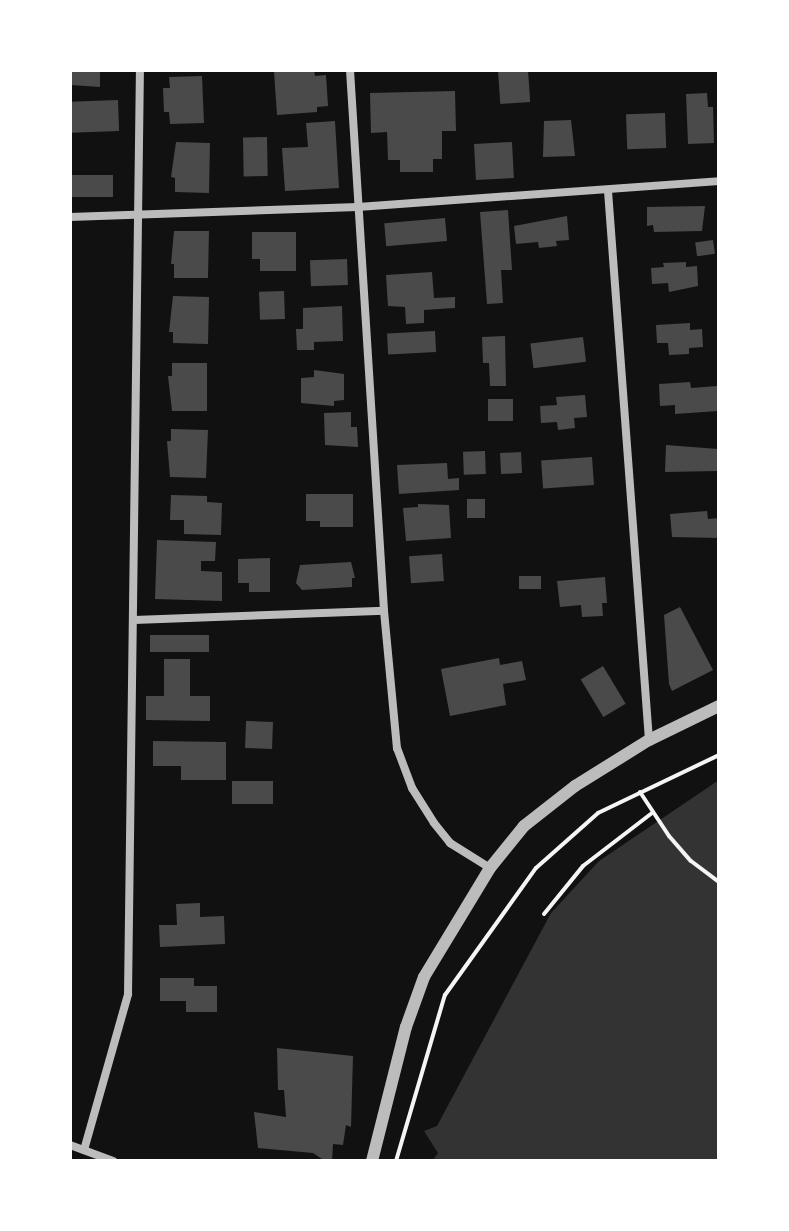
<!DOCTYPE html>
<html>
<head>
<meta charset="utf-8">
<style>
	body { margin:0 }
	#map { position:relative; width:789px; height:1231px; overflow:hidden; background:#111; font-family:Rubik,sans-serif }
	div>[style] { position:absolute }
	.water>* { inset:0; background:#333 }
	.building>* { inset:0; background:#4a4a4a; transform-origin:0 0 }
	.path>* { height:4px; margin:-2px; padding:0 2px; transform-origin:2px; border-radius:2px; background:#f5f5f5 }
	.minor>* { height:8px; margin:-4px; padding:0 4px; transform-origin:4px; border-radius:4px; background:#bcbcbc }
	.tertiary>* { height:12px; margin:-6px; padding:0 6px; transform-origin:6px; border-radius:6px; background:#bcbcbc }
	span { translate:-50% -50%; white-space:nowrap; text-align:center; line-height:1.15; -webkit-text-stroke:6px #fff; paint-order:stroke }
	.frame { position:absolute; inset:0; border:72px solid #fff; pointer-events:none }
</style>
</head>
<body>
<div id="map">
	<div class="water">
		<i style="clip-path:polygon(719px 780px,719px 1161px,432px 1161px,438px 1153px,424px 1131px,437px 1126px,551px 913px,599px 861px)"></i>
	</div>
	<div class="building">
		<i style="clip-path:polygon(72px 70px,100px 70px,100px 87px,71px 85px)"></i>
		<i style="clip-path:polygon(314px 70px,315px 76px,326px 75px,328px 106px,317px 107px,317px 112px,277px 115px,274px 72px)"></i>
		<i style="left:528px;top:70px;width:32px;height:30px;rotate:86deg"></i>
		<i style="clip-path:polygon(202px 76px,204px 123px,170px 124px,169px 112px,164px 112px,163px 88px,170px 88px,169px 77px)"></i>
		<i style="clip-path:polygon(455px 91px,456px 131px,442px 131px,442px 159px,433px 159px,433px 172px,400px 172px,400px 160px,388px 160px,387px 132px,371px 133px,370px 93px)"></i>
		<i style="clip-path:polygon(707px 93px,708px 107px,713px 107px,714px 143px,688px 144px,686px 94px)"></i>
		<i style="left:118px;top:100px;width:31px;height:48px;rotate:88deg"></i>
		<i style="left:665px;top:113px;width:35px;height:39px;rotate:88deg"></i>
		<i style="clip-path:polygon(571px 120px,575px 156px,543px 157px,544px 121px)"></i>
		<i style="clip-path:polygon(335px 121px,339px 188px,285px 191px,282px 148px,308px 147px,306px 123px)"></i>
		<i style="left:267px;top:137px;width:39px;height:24px;rotate:89deg"></i>
		<i style="clip-path:polygon(176px 142px,210px 143px,209px 193px,175px 192px,175px 178px,171px 177px)"></i>
		<i style="left:512px;top:142px;width:36px;height:38px;rotate:87deg"></i>
		<i style="left:70px;top:175px;width:43px;height:22px"></i>
		<i style="clip-path:polygon(705px 206px,702px 231px,654px 232px,653px 225px,647px 226px,647px 207px)"></i>
		<i style="clip-path:polygon(508px 210px,512px 270px,501px 270px,503px 303px,487px 304px,480px 212px)"></i>
		<i style="clip-path:polygon(567px 216px,569px 240px,556px 241px,557px 246px,539px 248px,538px 242px,516px 244px,514px 226px)"></i>
		<i style="left:445px;top:218px;width:23px;height:61px;rotate:85deg"></i>
		<i style="clip-path:polygon(174px 231px,209px 231px,208px 278px,174px 278px,174px 264px,171px 264px)"></i>
		<i style="clip-path:polygon(252px 232px,296px 232px,296px 271px,260px 271px,260px 259px,252px 259px)"></i>
		<i style="left:713px;top:240px;width:14px;height:18px;rotate:82deg"></i>
		<i style="left:347px;top:259px;width:26px;height:37px;rotate:88deg"></i>
		<i style="clip-path:polygon(686px 262px,686px 267px,697px 266px,698px 286px,669px 292px,668px 283px,652px 284px,651px 268px,664px 267px,663px 263px)"></i>
		<i style="clip-path:polygon(432px 272px,434px 298px,455px 297px,455px 308px,424px 310px,424px 323px,406px 324px,405px 307px,388px 306px,386px 275px)"></i>
		<i style="left:284px;top:291px;width:28px;height:25px;rotate:88deg"></i>
		<i style="clip-path:polygon(173px 296px,209px 297px,208px 344px,173px 343px,173px 332px,169px 332px)"></i>
		<i style="clip-path:polygon(342px 306px,343px 341px,314px 342px,314px 350px,297px 350px,296px 329px,303px 329px,303px 308px)"></i>
		<i style="clip-path:polygon(690px 323px,690px 330px,702px 329px,703px 347px,689px 348px,689px 354px,669px 355px,668px 343px,657px 343px,656px 325px)"></i>
		<i style="left:435px;top:331px;width:21px;height:48px;rotate:87deg"></i>
		<i style="clip-path:polygon(505px 336px,506px 386px,490px 386px,489px 363px,483px 363px,482px 337px)"></i>
		<i style="left:583px;top:337px;width:25px;height:53px;rotate:83deg"></i>
		<i style="clip-path:polygon(172px 363px,207px 363px,207px 411px,172px 411px,168px 376px,172px 376px)"></i>
		<i style="clip-path:polygon(314px 370px,344px 374px,344px 400px,334px 401px,334px 406px,301px 403px,301px 378px,314px 377px)"></i>
		<i style="clip-path:polygon(690px 382px,691px 388px,717px 386px,718px 411px,675px 414px,675px 405px,660px 406px,659px 384px)"></i>
		<i style="clip-path:polygon(585px 395px,587px 417px,574px 418px,575px 428px,558px 430px,557px 422px,541px 423px,540px 406px,557px 405px,556px 397px)"></i>
		<i style="left:488px;top:399px;width:25px;height:22px"></i>
		<i style="clip-path:polygon(351px 412px,351px 427px,357px 427px,358px 447px,325px 445px,324px 413px)"></i>
		<i style="clip-path:polygon(171px 429px,208px 430px,206px 478px,170px 477px,167px 441px,171px 441px)"></i>
		<i style="clip-path:polygon(666px 445px,718px 449px,718px 471px,665px 472px)"></i>
		<i style="left:485px;top:451px;width:23px;height:22px;rotate:88deg"></i>
		<i style="left:521px;top:452px;width:21px;height:21px;rotate:87deg"></i>
		<i style="left:592px;top:457px;width:28px;height:51px;rotate:86deg"></i>
		<i style="clip-path:polygon(447px 463px,448px 479px,459px 478px,459px 490px,399px 494px,397px 465px)"></i>
		<i style="clip-path:polygon(306px 494px,353px 494px,353px 527px,320px 527px,320px 521px,306px 521px)"></i>
		<i style="clip-path:polygon(171px 495px,207px 496px,207px 502px,222px 503px,221px 535px,184px 534px,184px 520px,170px 520px)"></i>
		<i style="left:467px;top:499px;width:18px;height:19px"></i>
		<i style="clip-path:polygon(418px 504px,449px 505px,451px 538px,406px 541px,403px 508px,418px 507px)"></i>
		<i style="clip-path:polygon(707px 511px,708px 519px,719px 518px,719px 538px,672px 537px,670px 514px)"></i>
		<i style="clip-path:polygon(157px 540px,216px 542px,215px 561px,201px 561px,201px 571px,222px 572px,222px 601px,155px 599px)"></i>
		<i style="left:442px;top:554px;width:27px;height:33px;rotate:86deg"></i>
		<i style="clip-path:polygon(270px 558px,270px 592px,249px 592px,249px 583px,238px 583px,238px 559px)"></i>
		<i style="clip-path:polygon(351px 562px,355px 578px,352px 578px,352px 587px,302px 590px,296px 583px,300px 565px)"></i>
		<i style="left:519px;top:576px;width:22px;height:13px"></i>
		<i style="clip-path:polygon(605px 577px,607px 603px,602px 603px,603px 616px,582px 617px,581px 605px,560px 607px,557px 581px)"></i>
		<i style="clip-path:polygon(680px 607px,713px 670px,672px 691px,669px 684px,664px 615px)"></i>
		<i style="left:150px;top:635px;width:59px;height:17px"></i>
		<i style="clip-path:polygon(499px 658px,500px 665px,522px 661px,526px 680px,503px 684px,506px 705px,450px 716px,441px 669px)"></i>
		<i style="clip-path:polygon(164px 659px,190px 659px,190px 696px,210px 696px,210px 721px,146px 720px,146px 696px,164px 696px)"></i>
		<i style="left:603px;top:666px;width:44px;height:26px;rotate:59deg"></i>
		<i style="left:246px;top:721px;width:27px;height:27px;rotate:2deg"></i>
		<i style="clip-path:polygon(153px 741px,226px 742px,226px 780px,181px 780px,181px 766px,153px 766px)"></i>
		<i style="left:232px;top:781px;width:41px;height:23px"></i>
		<i style="clip-path:polygon(200px 903px,200px 917px,224px 916px,225px 944px,160px 947px,159px 925px,177px 925px,176px 904px)"></i>
		<i style="clip-path:polygon(160px 978px,194px 978px,194px 986px,217px 986px,217px 1012px,186px 1012px,186px 1001px,160px 1001px)"></i>
		<i style="clip-path:polygon(277px 1048px,353px 1056px,351px 1127px,346px 1125px,343px 1145px,333px 1144px,332px 1161px,325px 1161px,313px 1153px,258px 1148px,254px 1112px,286px 1117px,284px 1090px,278px 1090px)"></i>
	</div>
	<div class="path">
		<i style="left:640px;top:792px;width:53px;rotate:56.6deg"></i>
		<i style="left:669px;top:836px;width:33px;rotate:49deg"></i>
		<i style="left:691px;top:861px;width:34px;rotate:37deg"></i>
		<i style="left:544px;top:914px;width:62px;rotate:-50.9deg"></i>
		<i style="left:583px;top:866px;width:87px;rotate:-37.5deg"></i>
		<i style="left:396px;top:1161px;width:173px;rotate:-73.6deg"></i>
		<i style="left:445px;top:995px;width:156px;rotate:-54.4deg"></i>
		<i style="left:536px;top:868px;width:83px;rotate:-41.6deg"></i>
		<i style="left:598px;top:813px;width:134px;rotate:-25.6deg"></i>
	</div>
	<div class="minor">
		<i style="left:350px;top:70px;width:542px;rotate:86.4deg"></i>
		<i style="left:384px;top:611px;width:138px;rotate:84.6deg"></i>
		<i style="left:397px;top:748px;width:43px;rotate:69.4deg"></i>
		<i style="left:412px;top:788px;width:41px;rotate:57.8deg"></i>
		<i style="left:434px;top:823px;width:26px;rotate:51deg"></i>
		<i style="left:450px;top:843px;width:47px;rotate:32deg"></i>
		<i style="left:608px;top:191px;width:551px;rotate:85.73deg"></i>
		<i style="left:70px;top:217px;width:288px;rotate:-2deg"></i>
		<i style="left:358px;top:207px;width:362px;rotate:-4.1deg"></i>
		<i style="left:134px;top:620px;width:250px;rotate:-2.1deg"></i>
		<i style="left:70px;top:1145px;width:46px;rotate:20.4deg"></i>
		<i style="left:84px;top:1150px;width:162px;rotate:-74.2deg"></i>
		<i style="left:128px;top:994px;width:924px;rotate:-89.26deg"></i>
	</div>
	<div class="tertiary">
		<i style="left:372px;top:1161px;width:138px;rotate:-75.8deg"></i>
		<i style="left:406px;top:1027px;width:53px;rotate:-70.2deg"></i>
		<i style="left:424px;top:977px;width:127px;rotate:-58.8deg"></i>
		<i style="left:490px;top:868px;width:54px;rotate:-51deg"></i>
		<i style="left:524px;top:826px;width:65px;rotate:-38.1deg"></i>
		<i style="left:575px;top:786px;width:87px;rotate:-31.9deg"></i>
		<i style="left:649px;top:740px;width:78px;rotate:-25.9deg"></i>
	</div>
	<div class="frame"></div>
</div>
</body>
</html>
